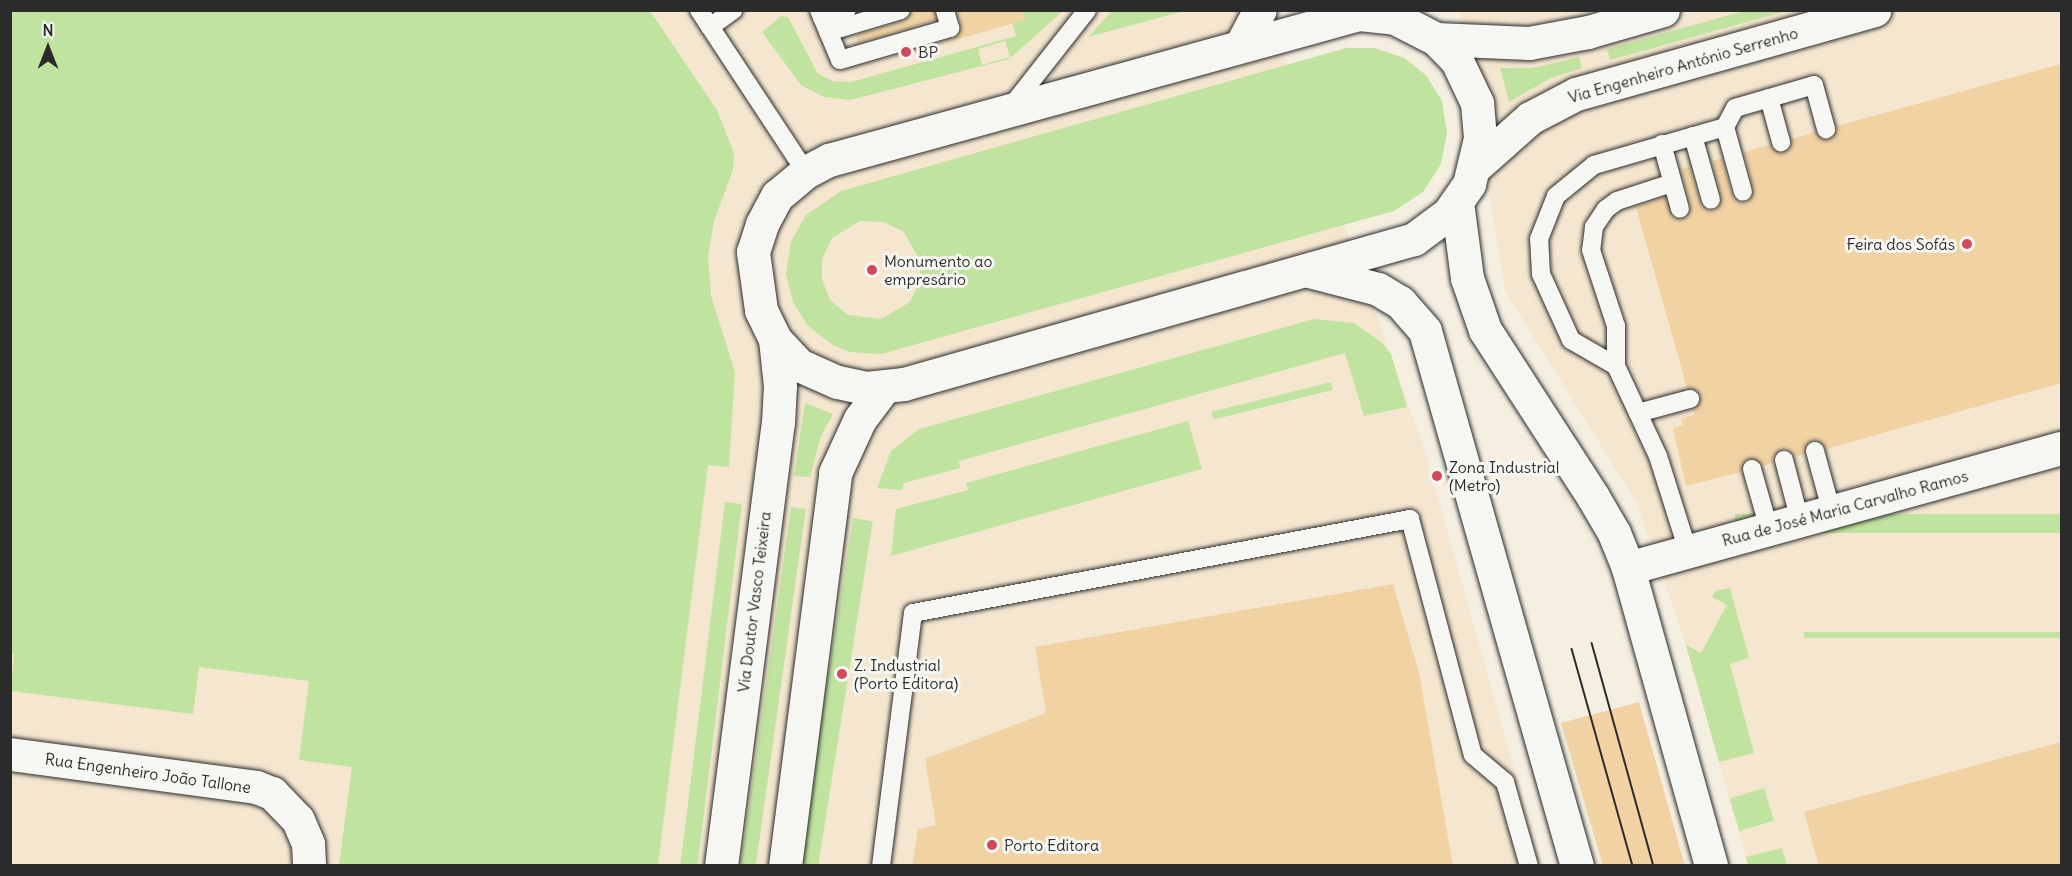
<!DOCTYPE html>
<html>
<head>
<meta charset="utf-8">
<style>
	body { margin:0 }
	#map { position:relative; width:2072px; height:876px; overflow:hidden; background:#f5efe2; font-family:Delius,sans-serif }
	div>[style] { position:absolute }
	.built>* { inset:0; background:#f4e6cf }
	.green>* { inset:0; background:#c0e49f; transform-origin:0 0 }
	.building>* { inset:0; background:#f0d2a3 }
	.roads { filter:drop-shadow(0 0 2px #2b2b2b) drop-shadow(0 0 2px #2b2b2b) }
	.lane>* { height:18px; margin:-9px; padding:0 9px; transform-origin:9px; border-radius:9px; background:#f6f6f2 }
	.street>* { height:33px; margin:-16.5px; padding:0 16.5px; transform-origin:16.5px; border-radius:16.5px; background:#f6f6f2 }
	.secondary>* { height:33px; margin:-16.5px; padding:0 16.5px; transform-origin:16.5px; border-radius:16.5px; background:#f6f6f2 }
	.tram>* { height:1.5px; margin:-0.75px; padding:0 0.75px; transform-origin:0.75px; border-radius:0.75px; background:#2b2b2b }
	.dots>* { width:16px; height:16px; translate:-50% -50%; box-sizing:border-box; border:3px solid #f6f6f2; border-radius:50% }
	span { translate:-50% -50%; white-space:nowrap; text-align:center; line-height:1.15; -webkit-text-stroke:6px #f6f6f2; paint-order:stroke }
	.poi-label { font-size:16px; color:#2b2b2b }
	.left { translate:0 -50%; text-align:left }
	.right { translate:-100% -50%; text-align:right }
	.street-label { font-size:16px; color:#2b2b2b }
	.frame { position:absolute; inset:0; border:12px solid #2b2b2b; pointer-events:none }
	.north { position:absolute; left:18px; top:18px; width:60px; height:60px; -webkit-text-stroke:4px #f6f6f2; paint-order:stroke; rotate:0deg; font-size:16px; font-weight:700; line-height:24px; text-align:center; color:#2b2b2b }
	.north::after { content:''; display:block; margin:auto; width:21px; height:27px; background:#2b2b2b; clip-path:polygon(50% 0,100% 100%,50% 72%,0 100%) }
</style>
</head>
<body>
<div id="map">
	<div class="built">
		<i style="clip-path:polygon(10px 11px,1268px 11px,1426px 454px,1541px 865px,11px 865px)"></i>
		<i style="clip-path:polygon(1459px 11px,2061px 11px,2061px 865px,1748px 865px,1686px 645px,1636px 502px,1505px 291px)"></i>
	</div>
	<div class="green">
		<i style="clip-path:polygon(11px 10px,650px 11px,717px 110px,734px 153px,733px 170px,714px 221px,708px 256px,711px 296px,735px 372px,729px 467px,708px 465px,658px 865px,339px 865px,352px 767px,299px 760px,309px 681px,199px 667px,193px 714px,11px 691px,14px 654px,10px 653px)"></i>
		<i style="clip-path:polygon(evenodd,1009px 11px,1063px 11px,1009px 59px,850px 100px,824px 97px,801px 85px,762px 32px,781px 16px,788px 17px,818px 74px,833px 81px,851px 82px,1016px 36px,1009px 11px,1005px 41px,1010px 57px,982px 65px,978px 49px,1005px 41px)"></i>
		<i style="clip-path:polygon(1112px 11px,1112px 10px,1184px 11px,1088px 37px)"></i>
		<i style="clip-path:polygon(1744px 11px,1786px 11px,1610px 60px,1607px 49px)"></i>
		<i style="clip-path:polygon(evenodd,1346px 48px,1375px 48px,1404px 58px,1426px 75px,1442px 101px,1447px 133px,1441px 164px,1423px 192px,1394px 211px,881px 354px,849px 352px,833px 345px,808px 326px,793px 302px,786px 274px,791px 242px,806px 215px,841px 191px,1346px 48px,860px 221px,883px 222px,903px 231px,920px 260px,920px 282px,910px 302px,881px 319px,848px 315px,831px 301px,822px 280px,822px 259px,832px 238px,860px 221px)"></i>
		<i style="clip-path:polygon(1579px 57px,1582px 68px,1551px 78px,1509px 102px,1500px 68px,1533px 68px)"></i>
		<i style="clip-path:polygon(1314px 319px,1354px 323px,1381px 342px,1391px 354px,1407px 407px,1364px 416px,1345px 353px,959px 461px,960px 468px,904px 483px,902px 490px,877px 488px,891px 451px,919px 429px)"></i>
		<i style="left:1331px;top:382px;width:8px;height:123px;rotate:76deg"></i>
		<i style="clip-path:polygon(805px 403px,833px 414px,821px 436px,810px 477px,794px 476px)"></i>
		<i style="clip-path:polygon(1188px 421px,1202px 469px,891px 556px,896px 509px,968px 490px,966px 483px)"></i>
		<i style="left:725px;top:502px;width:17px;height:366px;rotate:7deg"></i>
		<i style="left:791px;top:507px;width:15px;height:361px;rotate:8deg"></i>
		<i style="left:2061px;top:514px;width:19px;height:326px;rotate:90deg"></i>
		<i style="left:853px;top:518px;width:20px;height:350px;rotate:9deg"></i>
		<i style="clip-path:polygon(1730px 588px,1749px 658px,1730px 664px,1754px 753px,1719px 762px,1686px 645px,1701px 653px,1727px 605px,1712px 597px,1715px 591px)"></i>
		<i style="left:2061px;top:632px;width:6px;height:257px;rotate:90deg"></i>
		<i style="left:1764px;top:788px;width:34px;height:36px;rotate:73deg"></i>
		<i style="clip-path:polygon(1782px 848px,1787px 865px,1748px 865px,1746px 857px)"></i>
	</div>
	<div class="building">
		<i style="clip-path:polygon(912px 10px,934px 10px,936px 20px,858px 43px,856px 35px,904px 21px)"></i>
		<i style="clip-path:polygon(957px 10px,1024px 10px,1025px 20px,865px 66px,954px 39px,961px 30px)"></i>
		<i style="clip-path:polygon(2061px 64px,2061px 383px,1826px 449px,1822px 443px,1813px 440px,1807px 444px,1804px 454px,1795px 457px,1788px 449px,1781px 449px,1773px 456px,1773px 463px,1763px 466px,1750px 458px,1744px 462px,1741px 472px,1686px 486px,1673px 428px,1683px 425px,1681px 419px,1694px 415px,1693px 410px,1701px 397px,1697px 391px,1687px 388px,1636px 207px,1665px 197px,1673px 217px,1688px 217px,1691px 206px,1681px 169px,1690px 167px,1700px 204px,1708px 211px,1715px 211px,1722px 198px,1712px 161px,1722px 158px,1732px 196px,1740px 203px,1747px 203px,1754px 190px,1744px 152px,1770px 145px,1774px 150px,1783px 153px,1789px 149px,1792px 139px,1815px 132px,1828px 140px,1834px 136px,1837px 126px)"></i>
		<i style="clip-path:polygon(1393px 584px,1419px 673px,1453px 866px,912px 866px,918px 829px,936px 825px,925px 759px,1046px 713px,1035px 647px)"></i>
		<i style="clip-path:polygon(1639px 702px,1685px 866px,1603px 866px,1561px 723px)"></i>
		<i style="clip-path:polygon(2061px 742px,2061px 866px,1819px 866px,1804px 812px)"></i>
	</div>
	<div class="roads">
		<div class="lane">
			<i style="left:699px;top:10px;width:194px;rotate:56.6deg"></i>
			<i style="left:819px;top:10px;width:54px;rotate:67.2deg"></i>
			<i style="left:840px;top:60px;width:115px;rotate:-16.2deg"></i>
			<i style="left:950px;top:28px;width:19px;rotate:-106deg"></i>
			<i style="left:822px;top:18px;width:26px;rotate:-18deg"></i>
			<i style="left:710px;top:27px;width:29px;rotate:-36deg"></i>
			<i style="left:828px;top:32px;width:76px;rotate:-16.8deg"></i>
			<i style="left:1769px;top:98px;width:46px;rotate:74.7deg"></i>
			<i style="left:1010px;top:108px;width:125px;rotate:-51.8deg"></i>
			<i style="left:1725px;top:127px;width:67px;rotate:74.5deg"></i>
			<i style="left:1693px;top:136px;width:66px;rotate:74.3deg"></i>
			<i style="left:1662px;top:144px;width:67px;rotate:74.5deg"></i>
			<i style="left:1672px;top:183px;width:58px;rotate:161.9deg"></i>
			<i style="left:1617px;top:201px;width:14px;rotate:144deg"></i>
			<i style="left:1606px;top:209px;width:22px;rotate:124deg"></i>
			<i style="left:1594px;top:227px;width:23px;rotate:97deg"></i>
			<i style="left:1591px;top:250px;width:80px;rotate:71.8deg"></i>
			<i style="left:1616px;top:326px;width:40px;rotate:90deg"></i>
			<i style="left:1616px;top:366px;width:99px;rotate:65deg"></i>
			<i style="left:1658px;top:456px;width:100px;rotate:72.5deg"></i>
			<i style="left:1616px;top:366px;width:52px;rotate:-150deg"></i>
			<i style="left:1571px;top:340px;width:72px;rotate:-114.4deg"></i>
			<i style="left:1541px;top:274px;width:35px;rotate:-93deg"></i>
			<i style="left:1539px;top:239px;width:46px;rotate:-68.4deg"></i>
			<i style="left:1556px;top:196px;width:49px;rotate:-39.2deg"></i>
			<i style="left:1594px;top:165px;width:136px;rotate:-16.2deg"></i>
			<i style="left:1725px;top:127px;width:21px;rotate:-62deg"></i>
			<i style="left:1735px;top:108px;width:82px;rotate:-16.2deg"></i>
			<i style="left:1814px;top:85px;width:46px;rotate:74.7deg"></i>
			<i style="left:1638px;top:413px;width:54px;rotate:-15.1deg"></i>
			<i style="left:1815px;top:451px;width:64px;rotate:74.7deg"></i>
			<i style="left:1784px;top:460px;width:63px;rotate:75.3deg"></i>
			<i style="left:1752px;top:469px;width:62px;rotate:74.2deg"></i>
			<i style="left:881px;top:866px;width:255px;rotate:-82.8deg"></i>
			<i style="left:913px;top:613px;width:506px;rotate:-10.71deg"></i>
			<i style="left:1410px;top:519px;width:244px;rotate:75.1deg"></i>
			<i style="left:1473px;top:755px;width:42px;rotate:40.2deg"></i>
			<i style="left:1505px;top:782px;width:87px;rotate:74.1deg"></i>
		</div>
		<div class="street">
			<i style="left:1628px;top:568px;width:450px;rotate:-15.5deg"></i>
			<i style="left:10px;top:754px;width:248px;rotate:7.6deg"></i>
			<i style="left:256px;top:787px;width:17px;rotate:21deg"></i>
			<i style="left:272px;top:793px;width:37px;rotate:46deg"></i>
			<i style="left:298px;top:820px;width:26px;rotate:67deg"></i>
			<i style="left:308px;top:844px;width:22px;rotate:87deg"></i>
		</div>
		<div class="secondary">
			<i style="left:1359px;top:14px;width:36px;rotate:6deg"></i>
			<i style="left:1395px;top:18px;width:46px;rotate:27.1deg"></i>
			<i style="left:1436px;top:39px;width:30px;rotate:46deg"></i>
			<i style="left:1457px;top:61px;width:47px;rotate:64.5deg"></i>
			<i style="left:1477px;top:103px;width:35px;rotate:85deg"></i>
			<i style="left:1480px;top:138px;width:47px;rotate:103.4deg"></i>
			<i style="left:1469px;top:184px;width:35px;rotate:125deg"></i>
			<i style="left:1449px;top:213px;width:44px;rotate:143.4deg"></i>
			<i style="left:1414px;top:239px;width:530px;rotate:164.13deg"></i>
			<i style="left:904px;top:384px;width:38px;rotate:174deg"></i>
			<i style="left:866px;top:388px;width:30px;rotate:-168deg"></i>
			<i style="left:837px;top:382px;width:42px;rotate:-155.9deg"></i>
			<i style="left:799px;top:365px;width:35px;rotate:-133deg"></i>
			<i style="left:775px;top:339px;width:32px;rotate:-116deg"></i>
			<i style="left:761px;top:310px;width:59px;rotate:-97.9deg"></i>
			<i style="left:753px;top:252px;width:29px;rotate:-72deg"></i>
			<i style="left:762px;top:224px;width:32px;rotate:-62deg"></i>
			<i style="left:777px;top:196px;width:38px;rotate:-40deg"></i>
			<i style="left:806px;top:172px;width:26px;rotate:-28deg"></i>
			<i style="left:829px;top:160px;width:550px;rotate:-15.4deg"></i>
			<i style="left:1436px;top:39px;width:93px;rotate:2.5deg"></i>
			<i style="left:1529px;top:43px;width:60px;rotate:-10.6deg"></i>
			<i style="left:1588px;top:32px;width:78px;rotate:-16.3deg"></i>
			<i style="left:1241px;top:45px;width:40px;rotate:-62deg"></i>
			<i style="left:1476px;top:166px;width:72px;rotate:-41.6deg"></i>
			<i style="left:1530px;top:118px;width:52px;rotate:-27.6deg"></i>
			<i style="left:1576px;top:94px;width:310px;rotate:-15.7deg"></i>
			<i style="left:1457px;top:202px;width:77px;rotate:82.5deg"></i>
			<i style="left:1467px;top:278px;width:55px;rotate:70.9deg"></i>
			<i style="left:1485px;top:330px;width:199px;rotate:57.1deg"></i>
			<i style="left:1593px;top:497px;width:42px;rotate:59.7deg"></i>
			<i style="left:1614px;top:533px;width:38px;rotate:68deg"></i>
			<i style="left:1628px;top:568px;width:309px;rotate:74.4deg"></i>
			<i style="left:1309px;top:271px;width:71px;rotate:14.6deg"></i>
			<i style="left:1378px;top:289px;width:26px;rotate:31deg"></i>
			<i style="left:1400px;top:302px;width:38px;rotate:49deg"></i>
			<i style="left:1425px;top:331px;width:556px;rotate:74.14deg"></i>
			<i style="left:721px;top:866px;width:447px;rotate:-82.7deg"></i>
			<i style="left:778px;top:423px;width:37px;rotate:-87deg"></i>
			<i style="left:780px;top:386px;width:47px;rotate:-96.1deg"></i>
			<i style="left:785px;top:866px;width:396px;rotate:-82.7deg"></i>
			<i style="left:835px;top:473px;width:60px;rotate:-65.2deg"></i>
			<i style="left:860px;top:419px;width:41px;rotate:-52.9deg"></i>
		</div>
	</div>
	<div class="tram">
		<i style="left:1592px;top:643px;width:231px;rotate:74.5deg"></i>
		<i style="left:1572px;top:649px;width:225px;rotate:74.3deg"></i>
	</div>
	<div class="dots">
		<i style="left:906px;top:52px;background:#d1495b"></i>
		<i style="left:1967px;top:244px;background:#d1495b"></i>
		<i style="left:872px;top:270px;background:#d1495b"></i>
		<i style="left:1437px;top:476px;background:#d1495b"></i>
		<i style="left:842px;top:674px;background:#d1495b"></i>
		<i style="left:992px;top:845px;background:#d1495b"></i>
	</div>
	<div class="poi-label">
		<span class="left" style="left:918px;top:52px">BP</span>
		<span class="right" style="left:1955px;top:244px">Feira dos Sofás</span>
		<span class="left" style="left:884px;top:270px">Monumento ao<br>empresário</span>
		<span class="left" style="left:1449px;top:476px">Zona Industrial<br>(Metro)</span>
		<span class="left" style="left:854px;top:674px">Z. Industrial<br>(Porto Editora)</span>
		<span class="left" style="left:1004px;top:845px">Porto Editora</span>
	</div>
	<div class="street-label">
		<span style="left:1683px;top:65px;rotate:-16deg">Via Engenheiro António Serrenho</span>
		<span style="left:1845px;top:508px;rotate:-15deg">Rua de José Maria Carvalho Ramos</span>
		<span style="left:754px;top:602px;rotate:-83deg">Via Doutor Vasco Teixeira</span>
		<span style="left:148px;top:773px;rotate:8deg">Rua Engenheiro João Tallone</span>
	</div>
	<div class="frame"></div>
	<div class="north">N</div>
</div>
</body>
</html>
